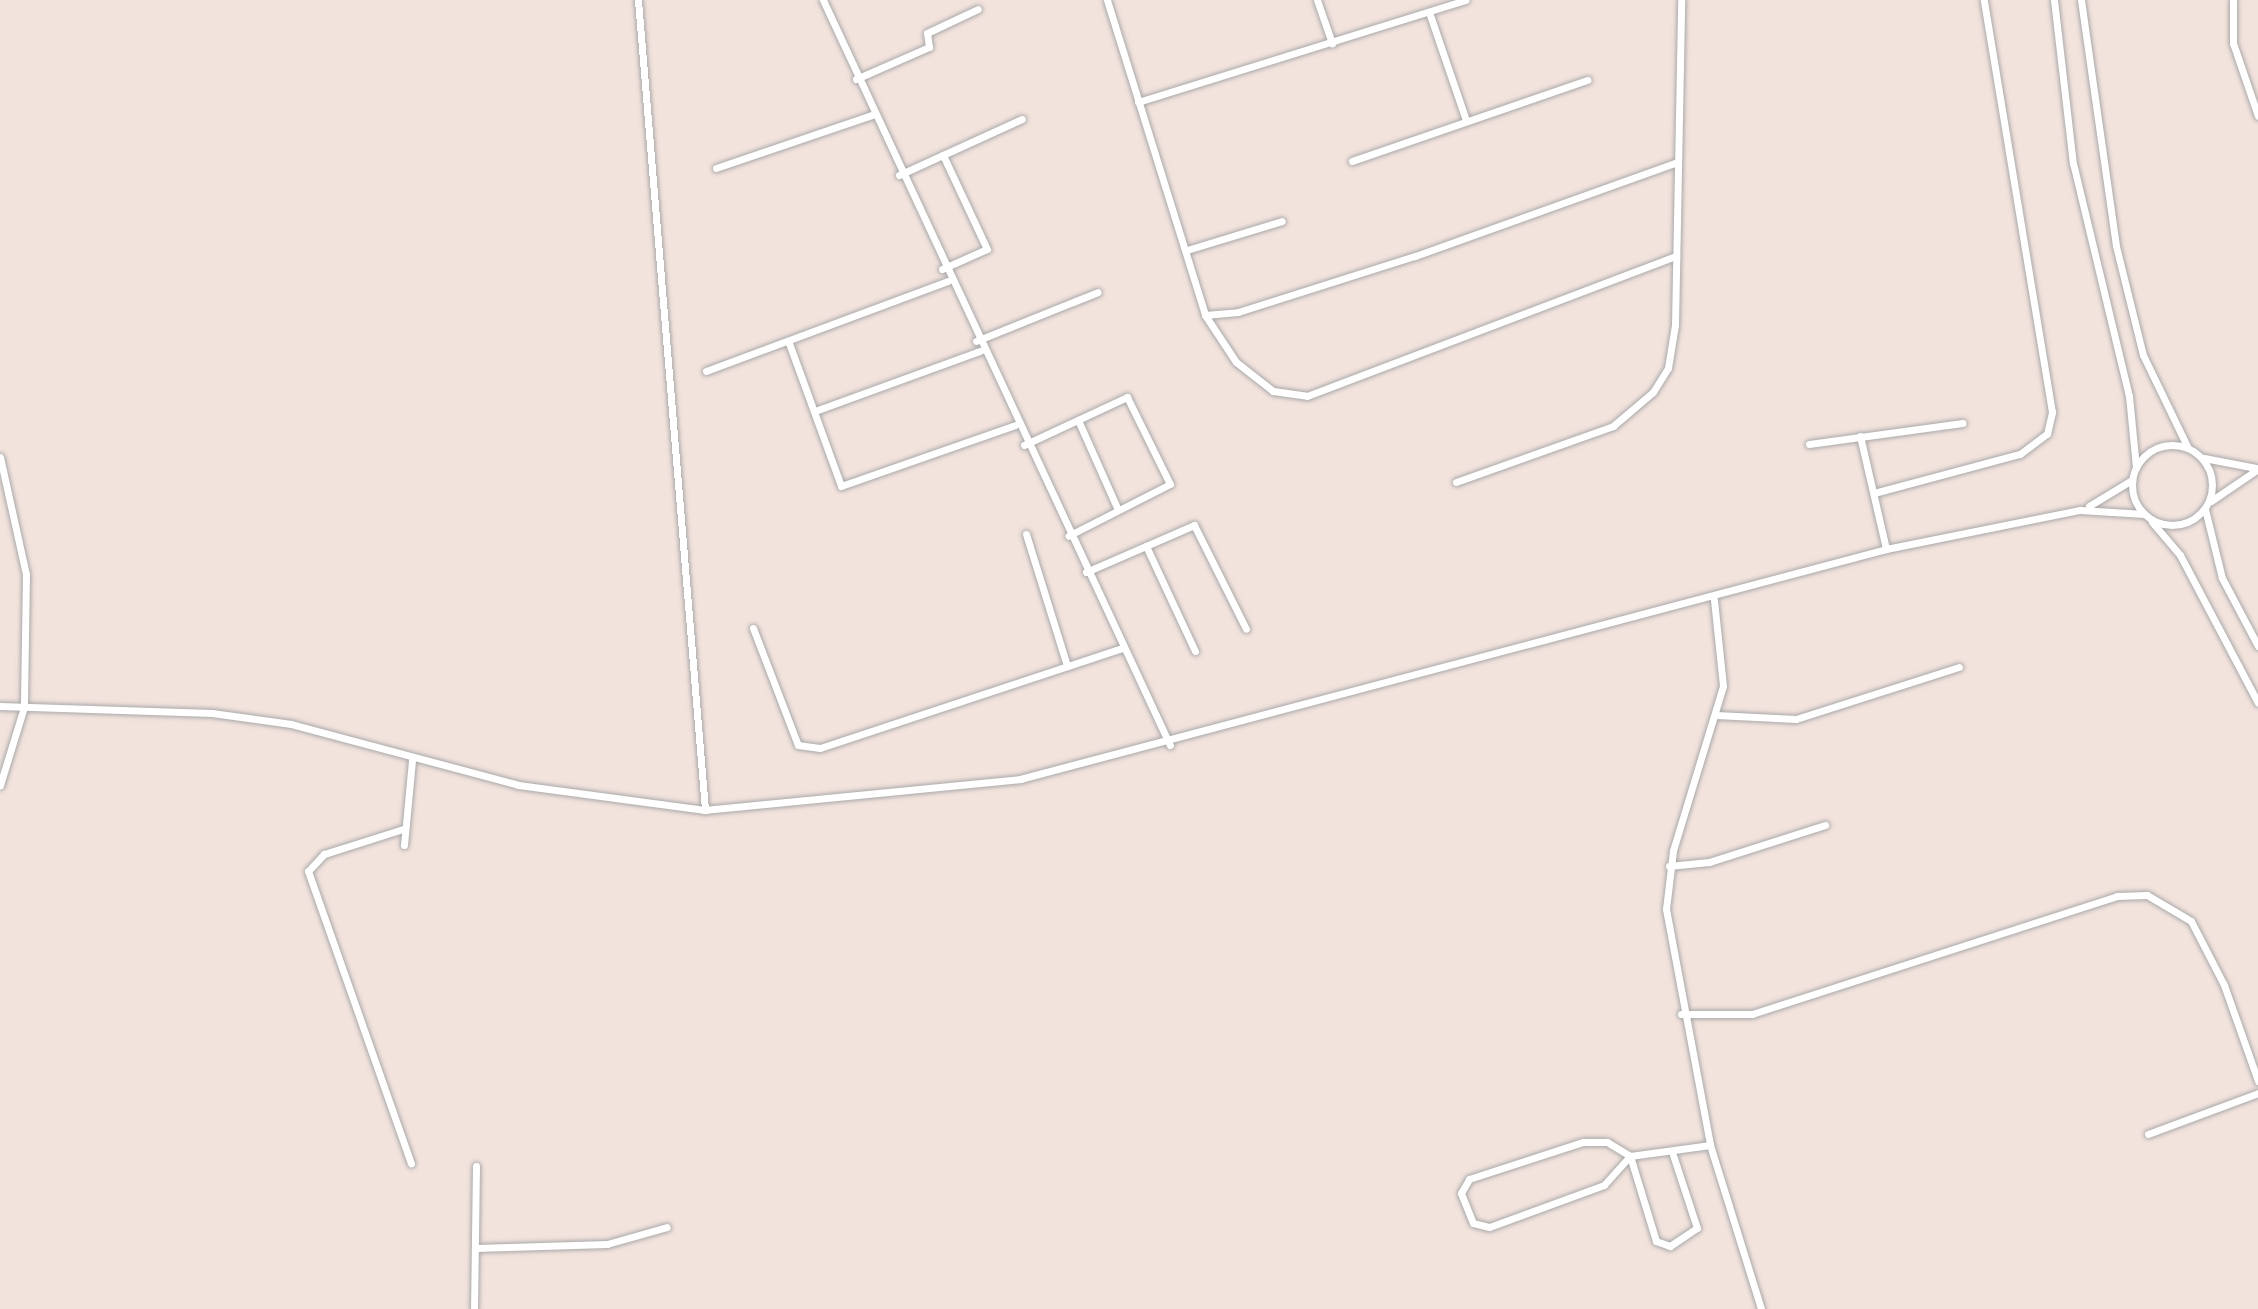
<!DOCTYPE html>
<html>
<head>
<meta charset="utf-8">
<style>
	body { margin:0 }
	#map { position:relative; width:2258px; height:1309px; overflow:hidden; background:#f2efe9; font-family:"Roboto Condensed",sans-serif }
	div>[style] { position:absolute }
	.military>* { inset:0; background:#f3e3dd; transform-origin:0 0 }
	.roads { filter:drop-shadow(0 0 2px #a9a9a9) drop-shadow(0 0 2px #a9a9a9) }
	.lane>* { height:7px; margin:-3.5px; padding:0 3.5px; transform-origin:3.5px; border-radius:3.5px; background:#fff }
	.lane>.ring { margin:-3.5px; padding:0; box-sizing:content-box; background:none; border:7px solid #fff; border-radius:50% }
	span { translate:-50% -50%; white-space:nowrap; text-align:center; line-height:1.15; -webkit-text-stroke:6px #fff; paint-order:stroke }
</style>
</head>
<body>
<div id="map">
	<div class="military">
		<i style="left:0;top:0;width:2258px;height:1309px"></i>
	</div>
	<div class="roads">
		<div class="lane">
			<i style="left:638px;top:0;width:813px;rotate:85.27deg"></i>
			<i style="left:705px;top:810px;width:317px;rotate:-5.6deg"></i>
			<i style="left:1020px;top:779px;width:896px;rotate:-14.87deg"></i>
			<i style="left:1886px;top:549px;width:198px;rotate:-11.4deg"></i>
			<i style="left:2080px;top:510px;width:64px;rotate:3.6deg"></i>
			<i style="left:823px;top:0;width:822px;rotate:65.03deg"></i>
			<i style="left:1107px;top:0;width:330px;rotate:72.7deg"></i>
			<i style="left:1205px;top:315px;width:56px;rotate:56.6deg"></i>
			<i style="left:1236px;top:362px;width:47px;rotate:38.1deg"></i>
			<i style="left:1273px;top:391px;width:34px;rotate:8deg"></i>
			<i style="left:1307px;top:396px;width:395px;rotate:-20.8deg"></i>
			<i style="left:1317px;top:0;width:46px;rotate:70.8deg"></i>
			<i style="left:2054px;top:0;width:164px;rotate:83.4deg"></i>
			<i style="left:2073px;top:163px;width:240px;rotate:76.5deg"></i>
			<i style="left:2129px;top:396px;width:72px;rotate:84.4deg"></i>
			<i style="left:2081px;top:0;width:248px;rotate:81.9deg"></i>
			<i style="left:2116px;top:246px;width:112px;rotate:76.1deg"></i>
			<i style="left:2143px;top:355px;width:103px;rotate:64.2deg"></i>
			<i style="left:2233px;top:0;width:43px;rotate:90deg"></i>
			<i style="left:2233px;top:43px;width:77px;rotate:71.1deg"></i>
			<i style="left:1430px;top:15px;width:111px;rotate:71.1deg"></i>
			<i style="left:856px;top:79px;width:80px;rotate:-23.7deg"></i>
			<i style="left:929px;top:47px;width:14px;rotate:-98deg"></i>
			<i style="left:927px;top:33px;width:56px;rotate:-25.2deg"></i>
			<i style="left:1138px;top:102px;width:343px;rotate:-17.3deg"></i>
			<i style="left:1352px;top:161px;width:249px;rotate:-19deg"></i>
			<i style="left:716px;top:168px;width:165px;rotate:-18.8deg"></i>
			<i style="left:899px;top:175px;width:135px;rotate:-24.5deg"></i>
			<i style="left:1187px;top:250px;width:99px;rotate:-17deg"></i>
			<i style="left:942px;top:269px;width:49px;rotate:-24deg"></i>
			<i style="left:987px;top:249px;width:104px;rotate:-115.1deg"></i>
			<i style="left:1205px;top:315px;width:33px;rotate:-5deg"></i>
			<i style="left:1238px;top:312px;width:186px;rotate:-17.6deg"></i>
			<i style="left:1415px;top:256px;width:279px;rotate:-19.7deg"></i>
			<i style="left:976px;top:341px;width:131px;rotate:-21.9deg"></i>
			<i style="left:789px;top:343px;width:152px;rotate:70deg"></i>
			<i style="left:841px;top:486px;width:184px;rotate:-19.3deg"></i>
			<i style="left:706px;top:371px;width:258px;rotate:-20.4deg"></i>
			<i style="left:815px;top:411px;width:176px;rotate:-20deg"></i>
			<i style="left:1078px;top:420px;width:98px;rotate:66deg"></i>
			<i style="left:1860px;top:436px;width:116px;rotate:77deg"></i>
			<i style="left:1809px;top:444px;width:155px;rotate:-7.8deg"></i>
			<i class="ring" style="left:2132px;top:445px;width:73px;height:73px"></i>
			<i style="left:1024px;top:445px;width:114px;rotate:-25deg"></i>
			<i style="left:1127px;top:397px;width:97px;rotate:63.7deg"></i>
			<i style="left:1170px;top:484px;width:114px;rotate:153deg"></i>
			<i style="left:0;top:457px;width:120px;rotate:77.5deg"></i>
			<i style="left:26px;top:574px;width:133px;rotate:90.9deg"></i>
			<i style="left:24px;top:707px;width:82px;rotate:107.1deg"></i>
			<i style="left:2204px;top:458px;width:53px;rotate:10.9deg"></i>
			<i style="left:1456px;top:482px;width:167px;rotate:-19.6deg"></i>
			<i style="left:1613px;top:426px;width:52px;rotate:-40.4deg"></i>
			<i style="left:1653px;top:392px;width:28px;rotate:-58deg"></i>
			<i style="left:1668px;top:368px;width:44px;rotate:-80.8deg"></i>
			<i style="left:1675px;top:325px;width:325px;rotate:-88.9deg"></i>
			<i style="left:1874px;top:493px;width:151px;rotate:-15deg"></i>
			<i style="left:2020px;top:454px;width:34px;rotate:-37deg"></i>
			<i style="left:2047px;top:434px;width:23px;rotate:-77deg"></i>
			<i style="left:2052px;top:412px;width:418px;rotate:-99.4deg"></i>
			<i style="left:2211px;top:501px;width:57px;rotate:-34.2deg"></i>
			<i style="left:2089px;top:506px;width:50px;rotate:-31.2deg"></i>
			<i style="left:2205px;top:509px;width:71px;rotate:76.2deg"></i>
			<i style="left:2222px;top:578px;width:77px;rotate:62.1deg"></i>
			<i style="left:2152px;top:522px;width:43px;rotate:49.7deg"></i>
			<i style="left:2180px;top:555px;width:167px;rotate:62.2deg"></i>
			<i style="left:1026px;top:534px;width:138px;rotate:72.7deg"></i>
			<i style="left:1146px;top:546px;width:116px;rotate:65deg"></i>
			<i style="left:1086px;top:572px;width:118px;rotate:-23.5deg"></i>
			<i style="left:1194px;top:525px;width:116px;rotate:63.4deg"></i>
			<i style="left:1714px;top:600px;width:86px;rotate:84deg"></i>
			<i style="left:1723px;top:686px;width:172px;rotate:106.9deg"></i>
			<i style="left:1673px;top:851px;width:58px;rotate:96.9deg"></i>
			<i style="left:1666px;top:909px;width:240px;rotate:79.4deg"></i>
			<i style="left:1710px;top:1145px;width:172px;rotate:72.7deg"></i>
			<i style="left:753px;top:628px;width:125px;rotate:69deg"></i>
			<i style="left:798px;top:745px;width:22px;rotate:8deg"></i>
			<i style="left:820px;top:748px;width:318px;rotate:-18.3deg"></i>
			<i style="left:0;top:706px;width:212px;rotate:1.9deg"></i>
			<i style="left:212px;top:713px;width:80px;rotate:7.9deg"></i>
			<i style="left:291px;top:724px;width:235px;rotate:15deg"></i>
			<i style="left:518px;top:785px;width:189px;rotate:7.6deg"></i>
			<i style="left:1716px;top:715px;width:80px;rotate:2.9deg"></i>
			<i style="left:1796px;top:719px;width:171px;rotate:-17.7deg"></i>
			<i style="left:403px;top:829px;width:83px;rotate:162.4deg"></i>
			<i style="left:324px;top:854px;width:23px;rotate:133deg"></i>
			<i style="left:308px;top:871px;width:310px;rotate:70.6deg"></i>
			<i style="left:404px;top:845px;width:85px;rotate:-84.6deg"></i>
			<i style="left:1669px;top:866px;width:40px;rotate:-5.7deg"></i>
			<i style="left:1709px;top:862px;width:122px;rotate:-17.7deg"></i>
			<i style="left:1681px;top:1014px;width:71px"></i>
			<i style="left:1752px;top:1014px;width:384px;rotate:-17.9deg"></i>
			<i style="left:2117px;top:896px;width:30px;rotate:-2deg"></i>
			<i style="left:2147px;top:895px;width:51px;rotate:30.6deg"></i>
			<i style="left:2191px;top:921px;width:72px;rotate:62.7deg"></i>
			<i style="left:2224px;top:985px;width:102px;rotate:70.5deg"></i>
			<i style="left:2148px;top:1134px;width:117px;rotate:-20.4deg"></i>
			<i style="left:1630px;top:1156px;width:39px;rotate:132deg"></i>
			<i style="left:1604px;top:1185px;width:122px;rotate:159.9deg"></i>
			<i style="left:1489px;top:1227px;width:16px;rotate:-166deg"></i>
			<i style="left:1473px;top:1223px;width:32px;rotate:-112deg"></i>
			<i style="left:1461px;top:1193px;width:16px;rotate:-60deg"></i>
			<i style="left:1469px;top:1179px;width:120px;rotate:-18deg"></i>
			<i style="left:1583px;top:1142px;width:24px"></i>
			<i style="left:1607px;top:1142px;width:27px;rotate:31deg"></i>
			<i style="left:1630px;top:1156px;width:89px;rotate:73deg"></i>
			<i style="left:1656px;top:1241px;width:15px;rotate:20deg"></i>
			<i style="left:1670px;top:1246px;width:32px;rotate:-34deg"></i>
			<i style="left:1697px;top:1228px;width:80px;rotate:-108.2deg"></i>
			<i style="left:1630px;top:1156px;width:81px;rotate:-7.8deg"></i>
			<i style="left:476px;top:1248px;width:131px;rotate:-1.7deg"></i>
			<i style="left:607px;top:1244px;width:62px;rotate:-15.8deg"></i>
			<i style="left:474px;top:1309px;width:143px;rotate:-89.2deg"></i>
		</div>
	</div>
</div>
</body>
</html>
